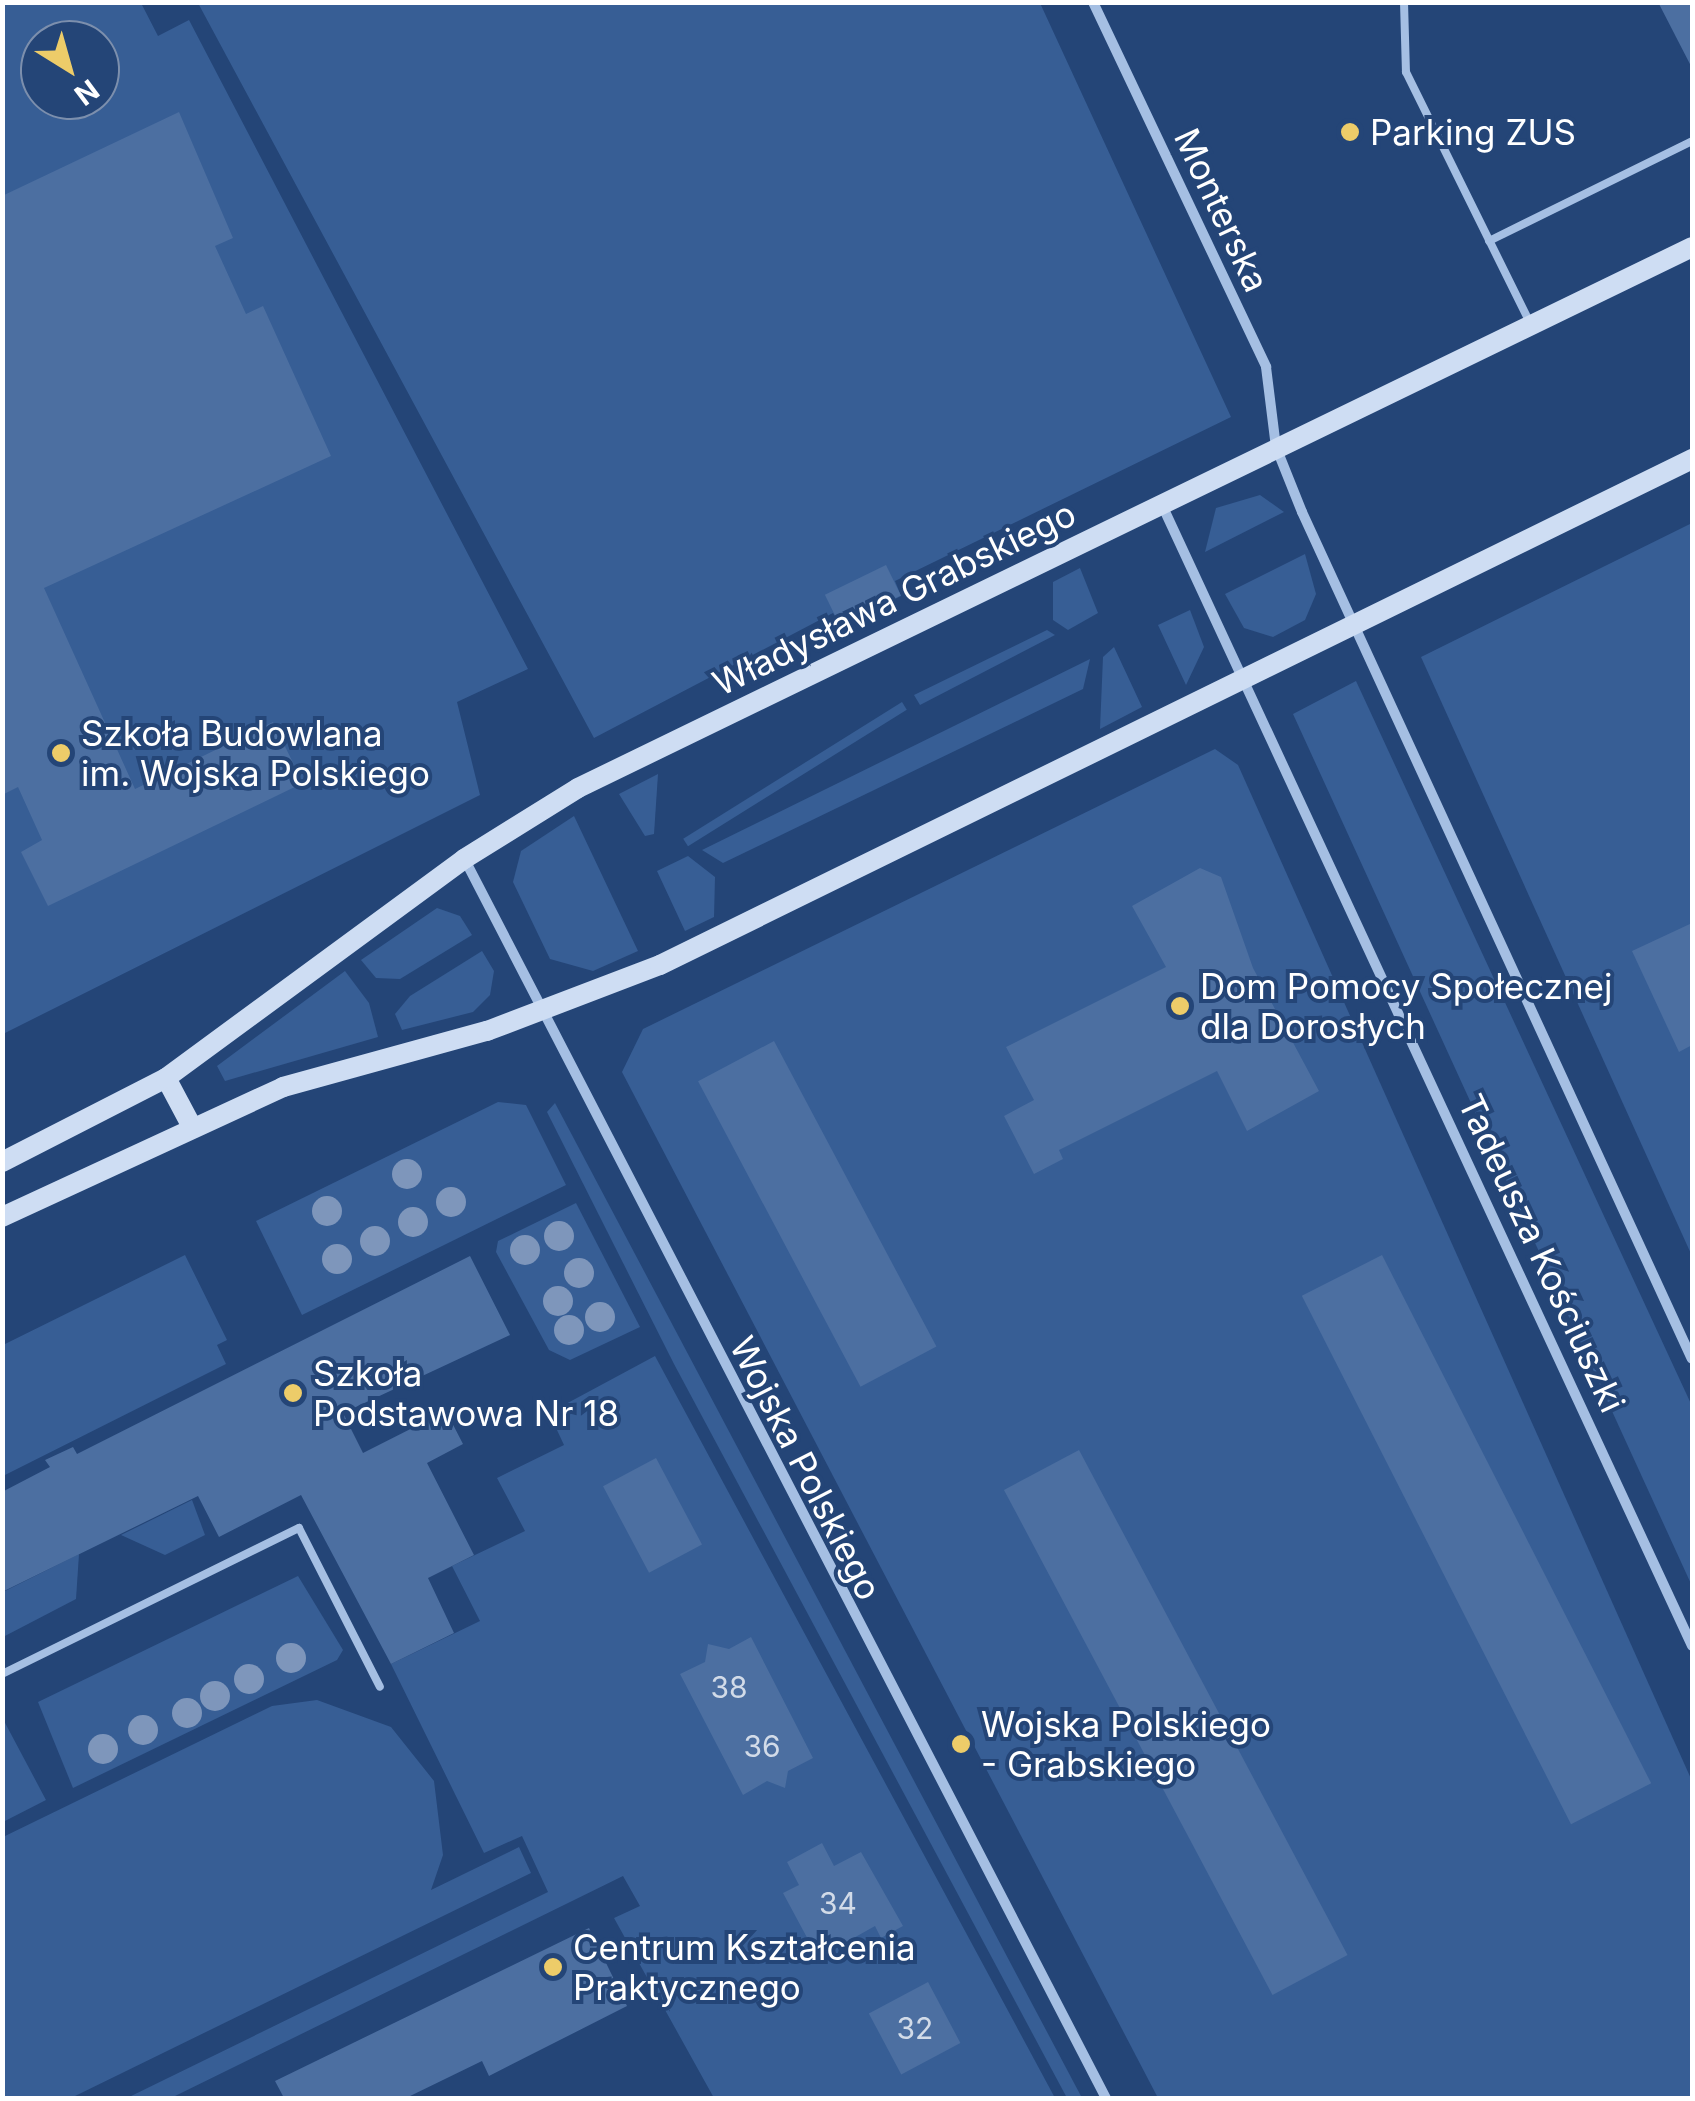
<!DOCTYPE html>
<html>
<head>
<meta charset="utf-8">
<style>
	body { margin:0 }
	#map { position:relative; width:1695px; height:2101px; overflow:hidden; background:#244577; font-family:Inter,sans-serif }
	div>[style] { position:absolute }
	.green>* { inset:0; background:#375e95; transform-origin:0 0 }
	.building>* { inset:0; background:#4c6fa1; transform-origin:0 0 }
	.lane>* { height:8px; margin:-4px; padding:0 4px; transform-origin:4px; border-radius:4px; background:#a5bfe3 }
	.street>* { height:10px; margin:-5px; padding:0 5px; transform-origin:5px; border-radius:5px; background:#a5bfe3 }
	.secondary>* { height:20px; margin:-10px; padding:0 10px; transform-origin:10px; border-radius:10px; background:#ceddf3 }
	.trees>* { width:30px; height:30px; margin:-15px; border-radius:50%; background:#7e96bb }
	.dots>* { width:28px; height:28px; translate:-50% -50%; box-sizing:border-box; border:5px solid #244577; border-radius:50% }
	span { translate:-50% -50%; white-space:nowrap; text-align:center; line-height:1.15; -webkit-text-stroke:8px #244577; paint-order:stroke }
	.number-label { font-size:30px; color:#d2dbe8 }
	.number-label span { -webkit-text-stroke-width:0 }
	.poi-label { font-size:35px; color:#fff }
	.left { translate:0 -50%; text-align:left }
	.street-label { font-size:35px; color:#fff }
	.frame { position:absolute; inset:0; border:5px solid #fff; pointer-events:none }
	.north { position:absolute; left:20px; top:20px; width:100px; height:100px; box-sizing:border-box; background:#244577; border:2px solid #7c8fad; border-radius:50%; rotate:143deg; font-size:28px; font-weight:700; line-height:40px; text-align:center; color:#fff }
	.north::after { content:''; display:block; margin:auto; width:35px; height:45px; background:#edcc69; clip-path:polygon(50% 0,100% 100%,50% 72%,0 100%) }
</style>
</head>
<body>
<div id="map">
	<div class="green">
		<i style="clip-path:polygon(evenodd,2px 3px,141px 3px,158px 36px,189px 20px,528px 669px,457px 702px,480px 795px,3px 1034px,2px 3px,40px 40px,100px 40px,100px 100px,40px 100px,40px 40px)"></i>
		<i style="clip-path:polygon(198px 3px,1040px 3px,1231px 417px,895px 581px,901px 596px,841px 626px,833px 613px,594px 738px)"></i>
		<i style="clip-path:polygon(1260px 495px,1284px 512px,1205px 552px,1216px 508px)"></i>
		<i style="clip-path:polygon(1692px 523px,1692px 1256px,1421px 657px)"></i>
		<i style="clip-path:polygon(1305px 554px,1316px 594px,1305px 620px,1273px 637px,1244px 628px,1225px 594px)"></i>
		<i style="clip-path:polygon(1080px 568px,1098px 613px,1068px 630px,1053px 620px,1053px 582px)"></i>
		<i style="clip-path:polygon(1190px 610px,1204px 647px,1186px 685px,1158px 625px)"></i>
		<i style="clip-path:polygon(1047px 630px,1055px 635px,920px 705px,914px 695px)"></i>
		<i style="clip-path:polygon(1114px 647px,1142px 707px,1100px 729px,1103px 657px)"></i>
		<i style="clip-path:polygon(1090px 659px,1083px 689px,723px 863px,702px 850px)"></i>
		<i style="clip-path:polygon(1356px 681px,1692px 1406px,1692px 1586px,1293px 714px)"></i>
		<i style="left:902px;top:702px;width:9px;height:258px;rotate:58deg"></i>
		<i style="clip-path:polygon(1215px 749px,1238px 765px,1692px 1781px,1692px 2098px,1158px 2098px,622px 1072px,643px 1029px)"></i>
		<i style="clip-path:polygon(658px 774px,654px 834px,645px 836px,619px 794px)"></i>
		<i style="clip-path:polygon(574px 816px,638px 951px,593px 971px,550px 959px,513px 882px,521px 851px)"></i>
		<i style="clip-path:polygon(688px 856px,715px 877px,714px 917px,685px 931px,657px 871px)"></i>
		<i style="clip-path:polygon(437px 908px,460px 916px,472px 935px,400px 979px,376px 978px,361px 960px)"></i>
		<i style="clip-path:polygon(482px 951px,494px 971px,490px 995px,473px 1012px,402px 1030px,395px 1014px,410px 996px)"></i>
		<i style="clip-path:polygon(345px 971px,369px 1003px,378px 1037px,225px 1081px,217px 1066px)"></i>
		<i style="clip-path:polygon(498px 1102px,526px 1105px,566px 1185px,302px 1315px,256px 1221px)"></i>
		<i style="clip-path:polygon(555px 1103px,1082px 2098px,1067px 2098px,674px 1364px,547px 1112px)"></i>
		<i style="clip-path:polygon(576px 1203px,640px 1327px,570px 1360px,549px 1350px,496px 1252px,498px 1241px)"></i>
		<i style="clip-path:polygon(185px 1255px,227px 1340px,217px 1345px,226px 1364px,3px 1476px,3px 1345px)"></i>
		<i style="clip-path:polygon(655px 1356px,1055px 2098px,714px 2098px,614px 1918px,640px 1906px,623px 1876px,171px 2098px,127px 2098px,548px 1892px,522px 1836px,484px 1853px,391px 1664px,480px 1621px,452px 1566px,525px 1531px,497px 1478px,564px 1445px,549px 1413px)"></i>
		<i style="clip-path:polygon(192px 1500px,205px 1535px,165px 1555px,121px 1535px)"></i>
		<i style="clip-path:polygon(79px 1554px,76px 1599px,3px 1637px,3px 1592px)"></i>
		<i style="clip-path:polygon(298px 1576px,343px 1650px,337px 1660px,73px 1788px,38px 1702px)"></i>
		<i style="clip-path:polygon(317px 1700px,391px 1727px,434px 1781px,443px 1855px,431px 1890px,519px 1847px,531px 1873px,71px 2098px,3px 2098px,3px 1837px,272px 1706px)"></i>
		<i style="clip-path:polygon(3px 1719px,46px 1800px,3px 1822px)"></i>
	</div>
	<div class="building">
		<i style="clip-path:polygon(1658px 2px,1692px 2px,1692px 68px)"></i>
		<i style="clip-path:polygon(179px 112px,233px 238px,215px 246px,246px 314px,263px 306px,331px 456px,44px 588px,135px 789px,273px 722px,303px 783px,48px 906px,21px 852px,42px 840px,18px 787px,2px 795px,2px 196px)"></i>
		<i style="left:886px;top:565px;width:34px;height:68px;rotate:64deg"></i>
		<i style="clip-path:polygon(1200px 868px,1221px 877px,1253px 968px,1319px 1091px,1247px 1131px,1217px 1071px,1059px 1150px,1063px 1159px,1034px 1174px,1004px 1116px,1034px 1100px,1006px 1047px,1166px 967px,1132px 906px)"></i>
		<i style="clip-path:polygon(1692px 923px,1692px 1045px,1679px 1052px,1632px 951px)"></i>
		<i style="left:774px;top:1041px;width:346px;height:86px;rotate:62deg"></i>
		<i style="left:1382px;top:1255px;width:593px;height:90px;rotate:63deg"></i>
		<i style="clip-path:polygon(470px 1256px,510px 1335px,343px 1413px,363px 1453px,446px 1411px,463px 1444px,427px 1463px,474px 1555px,428px 1578px,454px 1633px,391px 1664px,301px 1495px,219px 1537px,198px 1496px,2px 1592px,2px 1492px,50px 1467px,45px 1460px,73px 1447px,77px 1454px)"></i>
		<i style="left:1079px;top:1450px;width:572px;height:85px;rotate:62deg"></i>
		<i style="left:656px;top:1458px;width:98px;height:60px;rotate:62deg"></i>
		<i style="clip-path:polygon(751px 1637px,813px 1758px,788px 1771px,785px 1788px,767px 1781px,743px 1795px,680px 1674px,705px 1662px,708px 1644px,729px 1649px)"></i>
		<i style="clip-path:polygon(822px 1843px,834px 1866px,861px 1852px,903px 1926px,881px 1938px,875px 1926px,818px 1958px,783px 1893px,799px 1885px,787px 1862px)"></i>
		<i style="clip-path:polygon(589px 1928px,627px 2006px,489px 2076px,482px 2061px,406px 2098px,284px 2098px,275px 2081px)"></i>
		<i style="left:928px;top:1982px;width:69px;height:67px;rotate:62deg"></i>
	</div>
	<div class="lane">
		<i style="left:1404px;top:2px;width:70px;rotate:88.4deg"></i>
		<i style="left:1406px;top:72px;width:282px;rotate:63.7deg"></i>
		<i style="left:1489px;top:241px;width:226px;rotate:-26.2deg"></i>
		<i style="left:2px;top:1674px;width:331px;rotate:-26.2deg"></i>
		<i style="left:299px;top:1528px;width:178px;rotate:63deg"></i>
	</div>
	<div class="street">
		<i style="left:1093px;top:2px;width:404px;rotate:64.6deg"></i>
		<i style="left:1266px;top:367px;width:81px;rotate:82.9deg"></i>
		<i style="left:1276px;top:447px;width:70px;rotate:68.2deg"></i>
		<i style="left:1302px;top:512px;width:932px;rotate:65.28deg"></i>
		<i style="left:1162px;top:505px;width:1258px;rotate:65.08deg"></i>
		<i style="left:465px;top:860px;width:1394px;rotate:62.63deg"></i>
	</div>
	<div class="secondary">
		<i style="left:166px;top:1078px;width:55px;rotate:62deg"></i>
		<i style="left:2px;top:1162px;width:184px;rotate:-27.1deg"></i>
		<i style="left:166px;top:1078px;width:370px;rotate:-36.3deg"></i>
		<i style="left:464px;top:859px;width:134px;rotate:-31.9deg"></i>
		<i style="left:578px;top:788px;width:1238px;rotate:-25.9deg"></i>
		<i style="left:2px;top:1217px;width:310px;rotate:-24.8deg"></i>
		<i style="left:283px;top:1087px;width:212px;rotate:-15.4deg"></i>
		<i style="left:487px;top:1031px;width:185px;rotate:-20.9deg"></i>
		<i style="left:660px;top:965px;width:1149px;rotate:-26.12deg"></i>
	</div>
	<div class="trees">
		<i style="left:407px;top:1174px"></i>
		<i style="left:451px;top:1202px"></i>
		<i style="left:327px;top:1211px"></i>
		<i style="left:413px;top:1222px"></i>
		<i style="left:559px;top:1236px"></i>
		<i style="left:375px;top:1241px"></i>
		<i style="left:525px;top:1250px"></i>
		<i style="left:337px;top:1259px"></i>
		<i style="left:579px;top:1273px"></i>
		<i style="left:558px;top:1301px"></i>
		<i style="left:600px;top:1317px"></i>
		<i style="left:569px;top:1330px"></i>
		<i style="left:291px;top:1658px"></i>
		<i style="left:249px;top:1679px"></i>
		<i style="left:215px;top:1696px"></i>
		<i style="left:187px;top:1713px"></i>
		<i style="left:143px;top:1730px"></i>
		<i style="left:103px;top:1749px"></i>
	</div>
	<div class="dots">
		<i style="left:1350px;top:132px;background:#edcc69"></i>
		<i style="left:61px;top:753px;background:#edcc69"></i>
		<i style="left:1180px;top:1006px;background:#edcc69"></i>
		<i style="left:293px;top:1393px;background:#edcc69"></i>
		<i style="left:961px;top:1744px;background:#edcc69"></i>
		<i style="left:553px;top:1967px;background:#edcc69"></i>
	</div>
	<div class="number-label">
		<span style="left:729px;top:1687px">38</span>
		<span style="left:762px;top:1746px">36</span>
		<span style="left:838px;top:1903px">34</span>
		<span style="left:915px;top:2028px">32</span>
	</div>
	<div class="poi-label">
		<span class="left" style="left:1370px;top:132px">Parking ZUS</span>
		<span class="left" style="left:81px;top:753px">Szkoła Budowlana<br>im. Wojska Polskiego</span>
		<span class="left" style="left:1200px;top:1006px">Dom Pomocy Społecznej<br>dla Dorosłych</span>
		<span class="left" style="left:313px;top:1393px">Szkoła<br>Podstawowa Nr 18</span>
		<span class="left" style="left:981px;top:1744px">Wojska Polskiego<br>- Grabskiego</span>
		<span class="left" style="left:573px;top:1967px">Centrum Kształcenia<br>Praktycznego</span>
	</div>
	<div class="street-label">
		<span style="left:1222px;top:210px;rotate:65deg">Monterska</span>
		<span style="left:894px;top:598px;rotate:-26deg">Władysława Grabskiego</span>
		<span style="left:1542px;top:1253px;rotate:65deg">Tadeusza Kościuszki</span>
		<span style="left:806px;top:1468px;rotate:63deg">Wojska Polskiego</span>
	</div>
	<div class="frame"></div>
	<div class="north">N</div>
</div>
</body>
</html>
